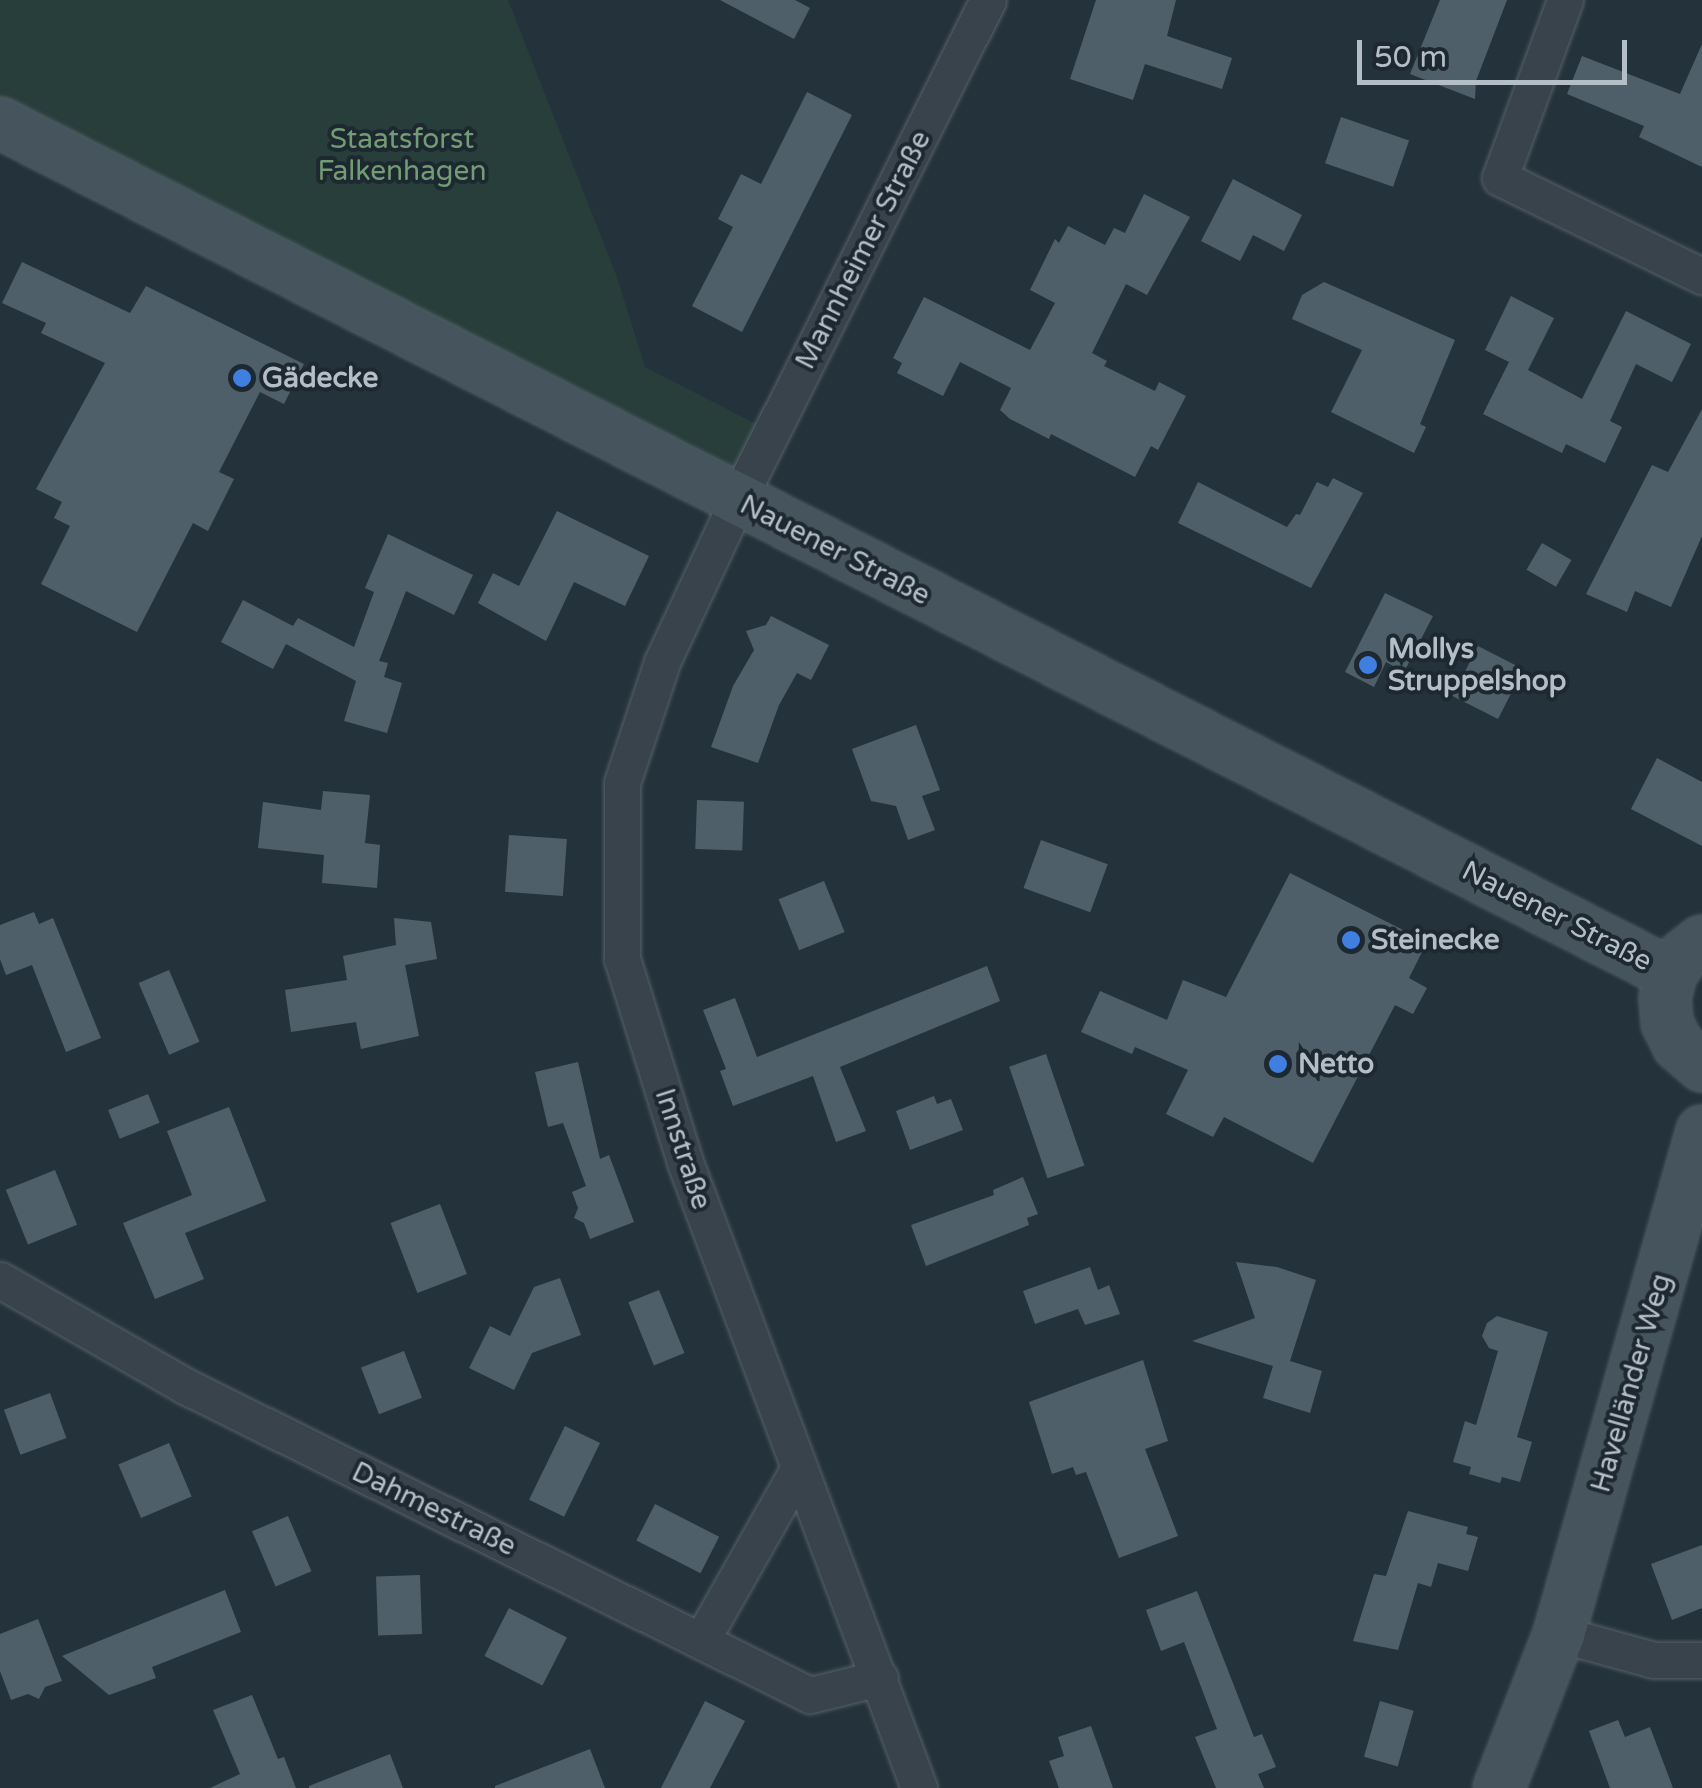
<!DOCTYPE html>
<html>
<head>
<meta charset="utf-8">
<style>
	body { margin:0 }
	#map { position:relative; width:1702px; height:1788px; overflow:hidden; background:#24323b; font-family:"Varela Round",sans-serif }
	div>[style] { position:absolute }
	.green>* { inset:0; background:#273e3b }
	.building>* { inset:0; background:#4f5f69; transform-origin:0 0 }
	.roads { filter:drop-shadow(0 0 2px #566169) drop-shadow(0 0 2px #566169) }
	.street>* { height:35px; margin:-17.5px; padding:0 17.5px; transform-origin:17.5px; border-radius:17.5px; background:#38434b }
	.secondary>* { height:50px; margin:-25px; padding:0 25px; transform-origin:25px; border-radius:25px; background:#46545e }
	.dots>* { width:28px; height:28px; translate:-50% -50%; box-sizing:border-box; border:5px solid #1d2830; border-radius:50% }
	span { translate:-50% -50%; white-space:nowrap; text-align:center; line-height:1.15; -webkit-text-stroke:8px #1d2830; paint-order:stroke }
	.park-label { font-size:28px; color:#729c74 }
	.street-label { font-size:28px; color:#b3bec7 }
	.poi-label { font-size:28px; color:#b3bec7; font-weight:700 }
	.left { translate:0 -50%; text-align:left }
	.scale { position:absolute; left:1357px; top:40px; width:270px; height:45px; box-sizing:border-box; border:5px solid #b3bec7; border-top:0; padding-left:12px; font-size:30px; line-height:35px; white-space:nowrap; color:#b3bec7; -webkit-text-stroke:8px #1d2830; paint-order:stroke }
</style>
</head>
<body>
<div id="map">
	<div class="green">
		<i style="clip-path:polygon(0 0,508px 0,617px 277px,645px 367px,772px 432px,737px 501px,0 123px)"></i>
	</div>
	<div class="building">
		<i style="clip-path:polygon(720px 0,795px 0,810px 8px,794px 39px)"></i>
		<i style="clip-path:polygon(1096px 0,1176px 0,1167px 36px,1232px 58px,1222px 89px,1145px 64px,1133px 100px,1070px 79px)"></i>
		<i style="clip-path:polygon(1440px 0,1507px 0,1476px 81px,1475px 99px,1410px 74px)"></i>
		<i style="clip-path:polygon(1702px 44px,1702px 167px,1639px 137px,1644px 126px,1567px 94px,1582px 56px,1680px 94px)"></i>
		<i style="clip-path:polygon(807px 92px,852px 115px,742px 332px,692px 306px,733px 227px,718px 219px,741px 174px,761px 184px)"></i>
		<i style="left:1341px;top:117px;width:72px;height:49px;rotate:19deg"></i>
		<i style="clip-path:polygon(1233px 179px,1302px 215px,1284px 251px,1253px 235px,1240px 261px,1201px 241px)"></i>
		<i style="clip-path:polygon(1144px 194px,1190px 217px,1147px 295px,1126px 284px,1092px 353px,1107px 361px,1104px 366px,1155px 391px,1159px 382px,1186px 396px,1158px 450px,1151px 446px,1135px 477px,1051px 434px,1049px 439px,1010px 419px,1000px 410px,1011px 388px,960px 362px,943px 396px,897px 373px,902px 363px,893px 358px,924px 297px,1030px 350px,1055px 303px,1030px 290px,1055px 239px,1059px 243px,1068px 226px,1105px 245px,1114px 228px,1125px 233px)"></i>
		<i style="clip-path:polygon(22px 262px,130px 313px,146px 286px,304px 364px,284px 404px,260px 392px,219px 472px,234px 479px,208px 531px,193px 523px,137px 632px,41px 584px,70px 526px,54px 518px,62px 502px,36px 489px,105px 363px,41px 333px,46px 323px,2px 303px)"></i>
		<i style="clip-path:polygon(1324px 282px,1455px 340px,1420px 424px,1426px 427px,1414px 453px,1331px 412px,1362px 350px,1292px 319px,1302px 295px)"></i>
		<i style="clip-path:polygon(1511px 296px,1554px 318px,1528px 370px,1582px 399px,1626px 311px,1691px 344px,1672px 382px,1636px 364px,1610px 421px,1622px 427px,1605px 463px,1566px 444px,1562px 453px,1483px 414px,1509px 362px,1485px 350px)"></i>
		<i style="clip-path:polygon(1702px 409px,1702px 536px,1671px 607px,1635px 591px,1627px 612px,1586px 594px,1652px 465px,1668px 472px)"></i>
		<i style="clip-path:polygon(1333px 478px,1363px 493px,1311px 588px,1178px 523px,1198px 482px,1287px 527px,1296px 514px,1300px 515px,1317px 482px,1328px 487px)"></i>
		<i style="clip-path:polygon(557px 511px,649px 556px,625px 606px,574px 582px,546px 641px,478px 603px,493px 573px,519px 586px)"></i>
		<i style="clip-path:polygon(388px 534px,473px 575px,454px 615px,406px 591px,379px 661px,388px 663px,384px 677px,402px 683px,387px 733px,344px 721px,356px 681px,286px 644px,273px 669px,221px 642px,243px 600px,293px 626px,298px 618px,354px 647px,374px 592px,365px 588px)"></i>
		<i style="left:1542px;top:543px;width:34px;height:31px;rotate:30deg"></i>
		<i style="clip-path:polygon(1385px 593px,1433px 616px,1404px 672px,1386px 662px,1374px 687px,1345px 672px)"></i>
		<i style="clip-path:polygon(771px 616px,829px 645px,811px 680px,797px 673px,779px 705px,758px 763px,711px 747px,733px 686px,754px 650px,746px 631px,766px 625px)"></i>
		<i style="left:1478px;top:646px;width:51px;height:56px;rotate:27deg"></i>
		<i style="clip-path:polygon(916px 725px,940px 790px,922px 796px,935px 830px,908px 840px,896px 806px,871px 801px,852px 749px)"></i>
		<i style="clip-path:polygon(1657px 758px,1702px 782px,1702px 846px,1631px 809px)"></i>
		<i style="clip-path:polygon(323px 791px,370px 795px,365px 843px,380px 845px,377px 888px,322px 883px,324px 855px,258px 848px,263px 802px,321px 810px)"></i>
		<i style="left:697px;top:800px;width:47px;height:49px;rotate:2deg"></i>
		<i style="left:509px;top:835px;width:58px;height:57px;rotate:4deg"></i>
		<i style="left:1041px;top:840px;width:71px;height:51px;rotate:20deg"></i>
		<i style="clip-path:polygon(1290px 873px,1427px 942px,1409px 978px,1427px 988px,1413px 1014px,1395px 1005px,1313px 1163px,1224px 1117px,1213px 1137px,1166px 1114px,1188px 1070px,1135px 1047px,1132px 1054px,1081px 1032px,1100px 991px,1167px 1020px,1183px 980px,1226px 997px)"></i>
		<i style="left:824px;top:881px;width:55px;height:49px;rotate:68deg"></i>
		<i style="clip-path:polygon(34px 912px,39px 924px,53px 918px,101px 1038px,66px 1052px,32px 965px,6px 975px,0 959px,0 925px)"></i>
		<i style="clip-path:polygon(394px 918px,431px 922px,437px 959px,405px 965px,419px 1036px,361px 1049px,356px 1022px,291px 1032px,285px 990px,347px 980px,343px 956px,396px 945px)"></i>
		<i style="clip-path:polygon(987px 966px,1000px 1001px,840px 1067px,866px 1131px,836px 1142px,813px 1076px,733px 1106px,720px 1071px,726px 1069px,703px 1010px,735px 998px,757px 1057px)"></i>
		<i style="left:169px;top:970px;width:78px;height:33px;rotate:67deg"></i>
		<i style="left:1046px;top:1054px;width:118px;height:39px;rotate:71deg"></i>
		<i style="clip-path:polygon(578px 1062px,600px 1159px,609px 1155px,634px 1222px,590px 1239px,584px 1223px,574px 1218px,578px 1208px,572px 1192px,586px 1186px,563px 1123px,548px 1127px,535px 1072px)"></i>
		<i style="left:148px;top:1094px;width:31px;height:43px;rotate:68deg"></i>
		<i style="clip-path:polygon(934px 1096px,937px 1104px,951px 1099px,963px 1130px,910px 1150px,896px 1111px)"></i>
		<i style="clip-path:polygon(229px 1107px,266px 1201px,185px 1233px,204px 1279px,155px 1299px,123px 1223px,192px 1195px,167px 1131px)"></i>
		<i style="left:55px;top:1170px;width:59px;height:53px;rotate:68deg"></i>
		<i style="clip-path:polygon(1023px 1177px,1038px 1214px,1027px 1218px,1029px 1225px,926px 1266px,911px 1225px,994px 1195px,993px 1190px)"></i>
		<i style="left:440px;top:1204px;width:75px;height:53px;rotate:69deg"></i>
		<i style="clip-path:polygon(1236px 1262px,1277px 1267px,1316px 1280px,1290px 1361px,1322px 1371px,1310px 1413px,1263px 1398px,1273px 1366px,1192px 1341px,1255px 1318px)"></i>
		<i style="clip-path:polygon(1090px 1267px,1098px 1290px,1109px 1285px,1120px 1314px,1085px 1325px,1078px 1309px,1035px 1324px,1023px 1291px)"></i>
		<i style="clip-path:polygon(560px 1278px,581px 1335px,532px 1353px,514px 1390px,469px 1368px,490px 1326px,510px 1336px,534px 1287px)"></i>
		<i style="left:659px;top:1290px;width:68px;height:33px;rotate:68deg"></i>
		<i style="clip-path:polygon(1497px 1316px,1548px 1332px,1517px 1437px,1532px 1442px,1520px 1482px,1502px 1477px,1500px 1483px,1469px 1474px,1471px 1467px,1453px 1462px,1465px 1421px,1476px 1425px,1498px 1351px,1489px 1348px,1482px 1336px,1487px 1323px)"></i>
		<i style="left:404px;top:1351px;width:50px;height:46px;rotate:69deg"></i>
		<i style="clip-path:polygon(1143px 1360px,1168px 1441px,1145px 1449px,1178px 1536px,1119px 1558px,1086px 1472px,1076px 1475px,1073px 1467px,1052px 1474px,1029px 1402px)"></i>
		<i style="left:50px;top:1393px;width:48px;height:49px;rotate:70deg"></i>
		<i style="left:565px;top:1426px;width:39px;height:82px;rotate:26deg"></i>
		<i style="left:169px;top:1443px;width:58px;height:55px;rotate:67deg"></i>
		<i style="left:655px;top:1504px;width:72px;height:41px;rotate:27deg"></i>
		<i style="clip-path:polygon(1408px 1511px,1468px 1527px,1466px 1534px,1478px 1537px,1468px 1571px,1438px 1563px,1431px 1587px,1418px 1583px,1398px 1650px,1353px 1641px,1374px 1574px,1386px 1576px)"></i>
		<i style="left:288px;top:1516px;width:60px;height:39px;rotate:67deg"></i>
		<i style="clip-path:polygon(1702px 1545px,1702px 1608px,1672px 1620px,1651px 1564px)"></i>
		<i style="left:420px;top:1575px;width:59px;height:44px;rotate:88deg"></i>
		<i style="clip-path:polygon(225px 1590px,241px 1632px,152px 1667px,156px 1678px,109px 1695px,62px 1656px)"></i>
		<i style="clip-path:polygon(1197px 1591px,1254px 1737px,1262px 1734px,1276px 1767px,1258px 1774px,1264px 1788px,1216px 1788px,1195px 1737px,1217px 1729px,1184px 1642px,1161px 1651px,1146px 1610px)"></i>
		<i style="left:509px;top:1608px;width:65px;height:54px;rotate:27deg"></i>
		<i style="clip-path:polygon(38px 1619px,62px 1681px,45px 1687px,39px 1699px,28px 1694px,11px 1700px,0 1671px,0 1634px)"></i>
		<i style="clip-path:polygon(252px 1695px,278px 1759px,284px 1757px,296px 1788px,210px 1788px,240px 1774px,213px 1710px)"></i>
		<i style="clip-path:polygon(705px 1701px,745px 1721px,710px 1788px,661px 1788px)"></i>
		<i style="left:1380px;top:1701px;width:35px;height:58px;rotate:16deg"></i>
		<i style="clip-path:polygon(1618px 1720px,1625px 1737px,1650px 1727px,1673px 1788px,1610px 1788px,1589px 1731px)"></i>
		<i style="clip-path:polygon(1091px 1726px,1113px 1788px,1059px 1788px,1049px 1761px,1064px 1756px,1058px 1737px)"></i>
		<i style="clip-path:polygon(590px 1749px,605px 1788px,495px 1788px,495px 1786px)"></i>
		<i style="clip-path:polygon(390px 1754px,403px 1788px,309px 1788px,309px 1786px)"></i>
	</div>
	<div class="roads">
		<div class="street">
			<i style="left:1565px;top:0;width:189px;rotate:110.1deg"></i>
			<i style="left:1500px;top:178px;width:225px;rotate:25.9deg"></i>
			<i style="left:0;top:1280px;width:213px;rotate:29.8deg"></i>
			<i style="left:185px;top:1386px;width:697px;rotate:26.31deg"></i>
			<i style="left:810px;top:1695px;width:72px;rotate:-13.7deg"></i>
			<i style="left:1559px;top:1634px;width:98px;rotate:15.3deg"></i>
			<i style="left:1654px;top:1660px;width:48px"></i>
			<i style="left:701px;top:1641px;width:199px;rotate:-60.5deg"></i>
			<i style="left:919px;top:1788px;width:668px;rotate:-110.5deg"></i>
			<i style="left:685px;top:1162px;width:213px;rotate:-107.2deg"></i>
			<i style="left:622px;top:959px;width:176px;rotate:-90deg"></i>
			<i style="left:622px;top:783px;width:127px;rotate:-71.7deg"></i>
			<i style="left:662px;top:662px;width:178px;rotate:-65deg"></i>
			<i style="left:737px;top:501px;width:560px;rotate:-63.39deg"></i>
		</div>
		<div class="secondary">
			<i style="left:0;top:123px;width:1875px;rotate:26.99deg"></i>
			<i style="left:1702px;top:941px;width:24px;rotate:142deg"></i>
			<i style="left:1683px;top:956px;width:22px;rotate:124deg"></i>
			<i style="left:1671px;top:974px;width:25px;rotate:104deg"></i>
			<i style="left:1665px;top:998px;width:25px;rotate:85deg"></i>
			<i style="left:1667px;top:1023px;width:25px;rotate:63deg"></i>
			<i style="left:1678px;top:1045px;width:32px;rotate:41deg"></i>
			<i style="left:1499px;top:1788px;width:165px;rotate:-68.7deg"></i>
			<i style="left:1559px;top:1634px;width:523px;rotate:-74.13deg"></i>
		</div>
	</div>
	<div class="dots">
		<i style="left:242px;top:378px;background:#3f7fe0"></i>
		<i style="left:1368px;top:665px;background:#3f7fe0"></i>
		<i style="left:1351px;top:940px;background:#3f7fe0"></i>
		<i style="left:1278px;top:1064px;background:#3f7fe0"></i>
	</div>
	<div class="park-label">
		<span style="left:402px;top:155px">Staatsforst<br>Falkenhagen</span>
	</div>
	<div class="street-label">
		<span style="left:863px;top:250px;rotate:-63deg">Mannheimer Straße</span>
		<span style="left:835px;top:550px;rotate:27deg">Nauener Straße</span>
		<span style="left:1557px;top:916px;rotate:27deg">Nauener Straße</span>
		<span style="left:683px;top:1149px;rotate:72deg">Innstraße</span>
		<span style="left:1631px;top:1383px;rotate:-74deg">Havelländer Weg</span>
		<span style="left:434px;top:1509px;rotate:26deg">Dahmestraße</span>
	</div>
	<div class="poi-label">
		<span class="left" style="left:262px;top:378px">Gädecke</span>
		<span class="left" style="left:1388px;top:665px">Mollys<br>Struppelshop</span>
		<span class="left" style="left:1371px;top:940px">Steinecke</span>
		<span class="left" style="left:1298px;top:1064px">Netto</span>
	</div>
	<div class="scale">50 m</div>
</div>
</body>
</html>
